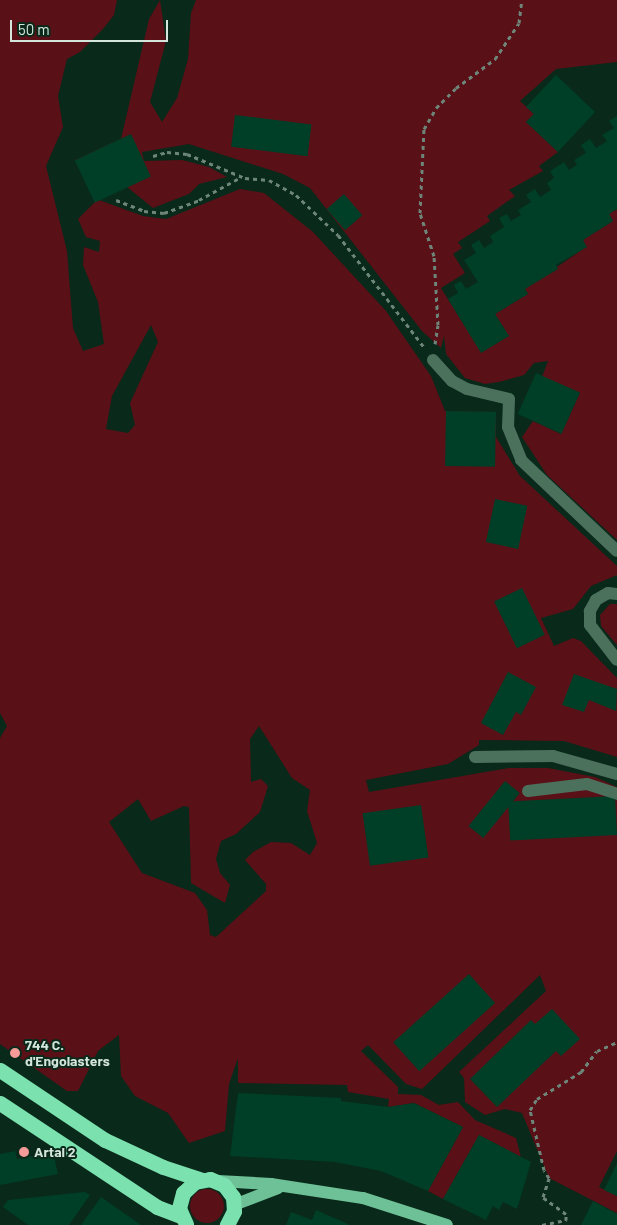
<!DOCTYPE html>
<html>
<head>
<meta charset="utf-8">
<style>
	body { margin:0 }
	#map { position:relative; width:617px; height:1225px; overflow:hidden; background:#09291a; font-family:Barlow,sans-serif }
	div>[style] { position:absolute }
	.green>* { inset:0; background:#591016 }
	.round { border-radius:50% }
	.building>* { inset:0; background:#003f27; transform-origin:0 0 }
	.path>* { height:3px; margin-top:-1.5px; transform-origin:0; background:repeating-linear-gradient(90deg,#6e867a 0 4px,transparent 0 8px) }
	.minor>* { height:12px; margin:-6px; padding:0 6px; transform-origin:6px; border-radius:6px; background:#4b715d }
	.major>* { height:12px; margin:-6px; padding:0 6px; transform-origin:6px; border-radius:6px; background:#6ec197 }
	.highway>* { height:15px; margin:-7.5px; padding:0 7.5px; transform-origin:7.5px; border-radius:7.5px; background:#7be1ae }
	.dots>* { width:14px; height:14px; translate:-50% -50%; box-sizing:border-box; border:2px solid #09291a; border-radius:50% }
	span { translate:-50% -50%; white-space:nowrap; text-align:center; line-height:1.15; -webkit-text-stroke:4px #09291a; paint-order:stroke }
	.poi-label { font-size:14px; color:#d4e5db; font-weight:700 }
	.left { translate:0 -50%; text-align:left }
	.scale { position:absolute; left:10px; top:20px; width:158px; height:22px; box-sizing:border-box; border:2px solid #d4e5db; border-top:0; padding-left:6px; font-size:15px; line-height:18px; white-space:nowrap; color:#d4e5db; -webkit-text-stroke:4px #09291a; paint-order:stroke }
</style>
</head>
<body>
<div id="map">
	<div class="green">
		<i style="clip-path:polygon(evenodd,0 0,117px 0,114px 15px,103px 29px,80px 52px,67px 59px,58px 96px,63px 127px,46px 166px,67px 251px,73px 328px,83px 351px,104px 344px,98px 302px,83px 265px,84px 247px,99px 252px,100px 241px,86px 237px,78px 219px,95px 202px,75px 160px,121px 139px,149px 19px,160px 0,166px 41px,150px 102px,162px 122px,177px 98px,188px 59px,191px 13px,196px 0,617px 0,617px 62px,556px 69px,520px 101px,534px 114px,526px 122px,558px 152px,539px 166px,543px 171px,509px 190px,515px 196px,487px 216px,490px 221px,458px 242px,462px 248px,453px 254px,465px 273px,441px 288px,481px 352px,509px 336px,495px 314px,528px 294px,525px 289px,586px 247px,583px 240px,613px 221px,609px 214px,617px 209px,617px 540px,547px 475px,522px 437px,533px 421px,561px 434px,580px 393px,542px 377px,548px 361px,534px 363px,524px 375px,499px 382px,485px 384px,465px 378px,446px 354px,444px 336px,441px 348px,422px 331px,310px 188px,283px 174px,189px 144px,142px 152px,144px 161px,182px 160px,209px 167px,227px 177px,199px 184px,189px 194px,153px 208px,127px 187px,99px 200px,143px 216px,166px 219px,240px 189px,264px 193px,313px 232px,386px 311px,431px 376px,445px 411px,496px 412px,496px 437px,520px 476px,617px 566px,617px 575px,591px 586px,573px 609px,541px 618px,554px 646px,573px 638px,581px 641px,617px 678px,617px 757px,564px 741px,479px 740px,479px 745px,448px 764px,366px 780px,369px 792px,509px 768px,548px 768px,595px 777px,617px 787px,617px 1151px,599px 1187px,617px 1196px,617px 1213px,549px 1178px,522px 1113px,505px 1109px,485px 1115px,465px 1102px,464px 1078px,459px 1072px,546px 991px,540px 975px,422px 1089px,406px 1084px,368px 1045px,361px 1051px,398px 1087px,398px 1094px,421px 1095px,439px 1105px,458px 1102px,475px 1120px,516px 1138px,521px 1157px,479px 1135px,443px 1199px,428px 1191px,463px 1127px,414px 1103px,388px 1107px,389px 1099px,348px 1092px,347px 1085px,238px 1083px,238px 1058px,229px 1084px,225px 1131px,189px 1143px,168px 1113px,135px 1096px,121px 1076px,119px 1035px,98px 1051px,78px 1091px,67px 1091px,0 1044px,0 738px,7px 726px,0 713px,0 0,151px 325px,158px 342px,130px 403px,135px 425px,128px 433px,106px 429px,112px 396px,151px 325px,0 0,259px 726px,292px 778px,310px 790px,307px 811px,317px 843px,310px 855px,291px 843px,271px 842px,253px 852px,245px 860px,266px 884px,266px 891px,216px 937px,210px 935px,207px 910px,195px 893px,142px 873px,109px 822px,138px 799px,151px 821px,184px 806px,189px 807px,191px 883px,225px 903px,230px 885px,220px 873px,216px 859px,221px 841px,236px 834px,260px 812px,268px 786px,261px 779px,251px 782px,250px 739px,259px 726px)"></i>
		<i style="clip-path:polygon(610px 604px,617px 604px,617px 645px,601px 626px,600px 615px)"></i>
		<i class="round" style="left:190px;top:1189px;width:34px;height:34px"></i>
	</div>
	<div class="building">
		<i style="clip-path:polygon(556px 75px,595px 112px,558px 152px,526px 122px,534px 114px,526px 107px)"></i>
		<i style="left:235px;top:115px;width:77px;height:32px;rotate:7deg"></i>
		<i style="clip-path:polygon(617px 116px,617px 209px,609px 214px,613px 221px,583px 240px,587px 247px,556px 265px,558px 269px,525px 289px,528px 294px,495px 314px,509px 336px,481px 353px,448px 299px,458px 293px,454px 285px,461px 281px,466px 289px,478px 282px,464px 260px,476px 253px,471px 245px,479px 240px,484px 248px,493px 242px,490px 236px,504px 227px,499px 218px,507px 214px,511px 221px,521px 215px,518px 210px,531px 202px,526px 195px,535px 189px,540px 197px,551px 190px,547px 183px,554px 178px,550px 171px,564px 162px,569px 170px,577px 165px,574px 160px,586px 153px,581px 145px,590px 139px,596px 148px,607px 141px,602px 135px,614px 128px,609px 121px)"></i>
		<i style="left:131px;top:134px;width:47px;height:62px;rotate:65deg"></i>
		<i style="left:344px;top:194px;width:28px;height:23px;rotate:49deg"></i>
		<i style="left:536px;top:373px;width:48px;height:45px;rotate:24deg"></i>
		<i style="left:446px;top:411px;width:50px;height:55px;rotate:1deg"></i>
		<i style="left:495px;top:499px;width:33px;height:44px;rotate:12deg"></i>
		<i style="left:522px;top:588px;width:52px;height:31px;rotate:64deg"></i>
		<i style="clip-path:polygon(508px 672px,536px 687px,521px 715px,516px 712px,503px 735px,481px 723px)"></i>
		<i style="clip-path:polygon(574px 674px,617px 689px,616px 711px,589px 700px,584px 712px,562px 705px)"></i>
		<i style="left:505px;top:781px;width:19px;height:58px;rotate:39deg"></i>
		<i style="left:615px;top:796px;width:39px;height:107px;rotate:87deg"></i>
		<i style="left:421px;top:805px;width:53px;height:59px;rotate:82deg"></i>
		<i style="left:469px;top:974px;width:39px;height:102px;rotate:48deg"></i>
		<i style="clip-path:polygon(552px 1009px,580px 1039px,561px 1056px,556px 1051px,497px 1107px,470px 1079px,531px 1020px,535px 1024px)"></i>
		<i style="clip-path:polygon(238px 1093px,341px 1098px,341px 1101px,388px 1107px,414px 1103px,463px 1127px,428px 1191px,381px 1171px,335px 1162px,230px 1156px)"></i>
		<i style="clip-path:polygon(479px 1135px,531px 1162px,517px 1209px,503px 1202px,499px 1210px,493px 1206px,486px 1220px,443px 1199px)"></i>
		<i style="clip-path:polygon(15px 1151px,17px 1159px,53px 1152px,58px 1174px,0 1185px,0 1154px)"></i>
		<i style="clip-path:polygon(617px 1163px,617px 1196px,604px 1190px)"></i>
		<i style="clip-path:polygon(85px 1192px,90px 1195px,69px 1225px,28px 1225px,3px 1207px,8px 1200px)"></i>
		<i style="clip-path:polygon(101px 1197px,141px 1225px,81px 1225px)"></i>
		<i style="clip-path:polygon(593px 1201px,617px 1214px,617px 1225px,581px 1225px)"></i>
		<i style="clip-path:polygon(316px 1210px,350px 1225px,286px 1225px,291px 1212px,312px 1220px)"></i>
	</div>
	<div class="path">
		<i style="left:153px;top:156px;width:15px;rotate:-16deg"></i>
		<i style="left:167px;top:152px;width:20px;rotate:6deg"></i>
		<i style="left:187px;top:154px;width:63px;rotate:22.5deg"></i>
		<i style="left:245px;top:178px;width:24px;rotate:5deg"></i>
		<i style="left:269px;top:180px;width:31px;rotate:29deg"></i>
		<i style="left:296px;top:195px;width:58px;rotate:43.6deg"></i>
		<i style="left:338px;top:235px;width:141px;rotate:52.5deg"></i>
		<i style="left:116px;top:200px;width:30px;rotate:21deg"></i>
		<i style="left:144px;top:211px;width:20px;rotate:6deg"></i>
		<i style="left:164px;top:213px;width:37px;rotate:-20deg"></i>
		<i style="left:199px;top:200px;width:48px;rotate:-28.7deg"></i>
		<i style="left:435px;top:344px;width:19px;rotate:-81deg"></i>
		<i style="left:438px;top:325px;width:69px;rotate:-93.3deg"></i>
		<i style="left:434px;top:256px;width:45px;rotate:-108deg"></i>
		<i style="left:420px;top:213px;width:84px;rotate:-87.3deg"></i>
		<i style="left:424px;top:129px;width:24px;rotate:-60deg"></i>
		<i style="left:436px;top:108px;width:28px;rotate:-45deg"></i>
		<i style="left:456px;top:88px;width:49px;rotate:-36.6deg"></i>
		<i style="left:495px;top:59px;width:43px;rotate:-56.3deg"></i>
		<i style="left:519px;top:23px;width:23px;rotate:-83deg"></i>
		<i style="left:542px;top:1225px;width:25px;rotate:-12deg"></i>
		<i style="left:566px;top:1220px;width:6px;rotate:-90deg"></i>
		<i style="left:566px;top:1214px;width:29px;rotate:-144deg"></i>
		<i style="left:543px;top:1197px;width:20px;rotate:-72deg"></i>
		<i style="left:549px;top:1178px;width:9px;rotate:-122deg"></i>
		<i style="left:544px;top:1170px;width:62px;rotate:-103.1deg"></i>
		<i style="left:530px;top:1110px;width:13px;rotate:-58deg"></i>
		<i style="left:537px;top:1099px;width:52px;rotate:-31.5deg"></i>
		<i style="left:581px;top:1072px;width:26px;rotate:-53deg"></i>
		<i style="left:597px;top:1051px;width:22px;rotate:-24deg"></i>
	</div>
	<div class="minor">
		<i style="left:433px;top:360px;width:28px;rotate:48deg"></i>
		<i style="left:452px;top:381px;width:17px;rotate:28deg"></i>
		<i style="left:467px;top:389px;width:43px;rotate:13.4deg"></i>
		<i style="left:509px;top:399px;width:28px;rotate:92deg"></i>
		<i style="left:508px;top:427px;width:35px;rotate:68deg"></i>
		<i style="left:521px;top:460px;width:132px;rotate:43.5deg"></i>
		<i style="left:617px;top:594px;width:9px;rotate:-174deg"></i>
		<i style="left:608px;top:593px;width:14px;rotate:150deg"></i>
		<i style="left:596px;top:600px;width:13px;rotate:119deg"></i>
		<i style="left:590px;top:611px;width:14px;rotate:90deg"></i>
		<i style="left:590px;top:625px;width:44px;rotate:52.4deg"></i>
		<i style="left:475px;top:757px;width:78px;rotate:-0.7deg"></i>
		<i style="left:553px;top:756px;width:66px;rotate:15.7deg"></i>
		<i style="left:528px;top:791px;width:59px;rotate:-6.8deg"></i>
		<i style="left:587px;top:784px;width:32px;rotate:18deg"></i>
	</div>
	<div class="major">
		<i style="left:218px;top:1181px;width:53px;rotate:3.2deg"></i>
		<i style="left:271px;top:1184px;width:93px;rotate:8.7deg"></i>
		<i style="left:363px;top:1198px;width:88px;rotate:17.8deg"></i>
		<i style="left:234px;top:1205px;width:47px;rotate:-21.1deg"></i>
	</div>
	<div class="highway">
		<i style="left:0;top:1070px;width:126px;rotate:33.7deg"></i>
		<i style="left:105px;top:1140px;width:64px;rotate:25deg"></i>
		<i style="left:163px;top:1167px;width:41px;rotate:18.4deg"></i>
		<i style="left:0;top:1103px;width:188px;rotate:33.5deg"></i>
		<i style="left:157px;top:1207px;width:26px;rotate:21deg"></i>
		<i style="left:186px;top:1224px;width:17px;rotate:-114deg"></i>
		<i style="left:179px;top:1208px;width:16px;rotate:-75deg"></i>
		<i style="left:183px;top:1193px;width:16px;rotate:-43deg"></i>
		<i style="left:195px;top:1182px;width:15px;rotate:-11deg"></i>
		<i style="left:210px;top:1179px;width:15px;rotate:23deg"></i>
		<i style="left:224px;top:1185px;width:15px;rotate:53deg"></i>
		<i style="left:233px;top:1197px;width:14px;rotate:86deg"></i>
		<i style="left:234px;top:1211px;width:16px;rotate:117deg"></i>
	</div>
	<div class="dots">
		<i style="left:15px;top:1053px;background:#f59b98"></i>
		<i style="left:24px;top:1152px;background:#f59b98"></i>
	</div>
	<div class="poi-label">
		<span class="left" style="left:25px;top:1053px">744 C.<br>d'Engolasters</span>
		<span class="left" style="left:34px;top:1152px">Artal 2</span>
	</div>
	<div class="scale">50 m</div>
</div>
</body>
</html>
